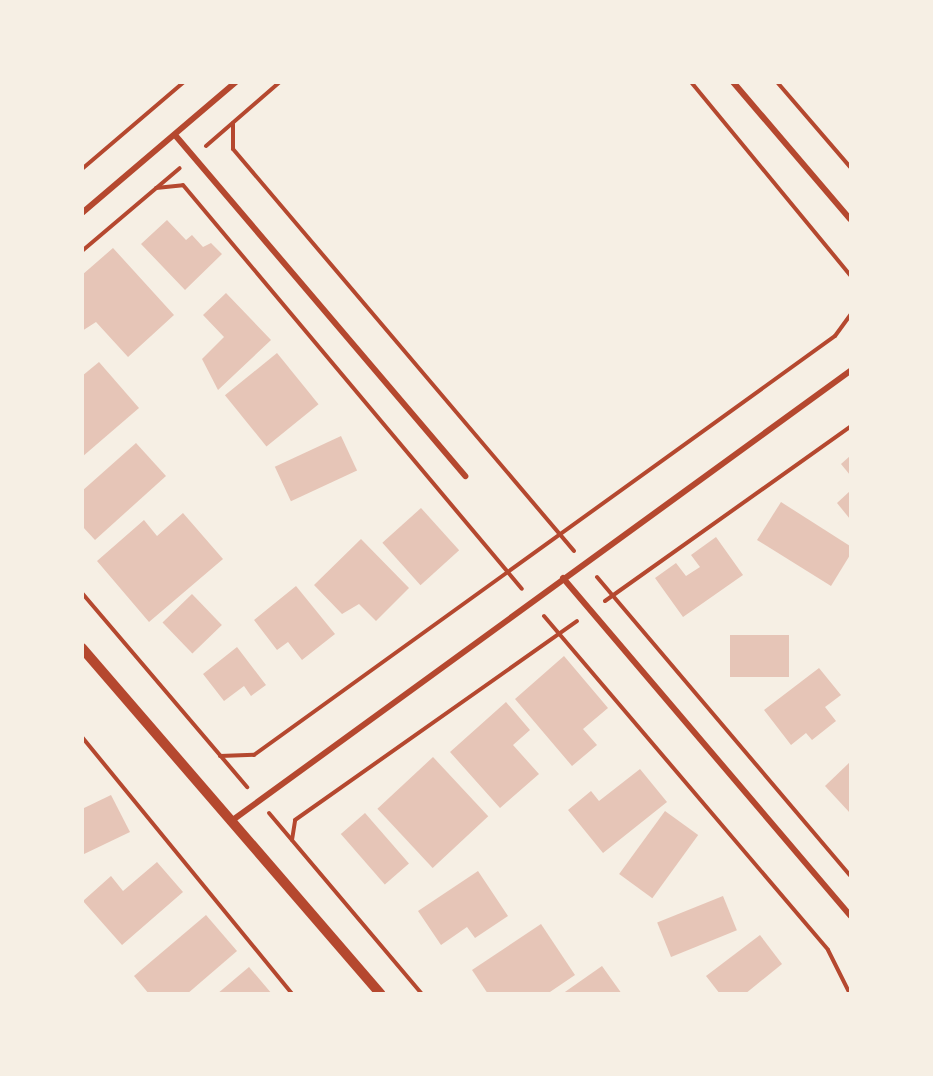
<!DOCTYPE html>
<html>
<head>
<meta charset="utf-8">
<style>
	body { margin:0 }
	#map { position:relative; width:933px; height:1076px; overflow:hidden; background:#f6efe4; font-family:"PT Sans",sans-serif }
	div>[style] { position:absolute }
	.building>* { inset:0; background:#e6c5b7; transform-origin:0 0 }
	.path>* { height:4px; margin:-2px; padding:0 2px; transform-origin:2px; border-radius:2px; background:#b5482f }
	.minor>* { height:6px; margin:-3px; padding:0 3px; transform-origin:3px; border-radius:3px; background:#b5482f }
	.tertiary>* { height:10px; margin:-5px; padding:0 5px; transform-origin:5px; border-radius:5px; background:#b5482f }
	span { translate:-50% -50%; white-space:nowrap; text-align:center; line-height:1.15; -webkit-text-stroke:4.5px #f6efe4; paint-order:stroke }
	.frame { position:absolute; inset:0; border:84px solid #f6efe4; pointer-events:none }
</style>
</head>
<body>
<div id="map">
	<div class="building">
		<i style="clip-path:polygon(167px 220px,186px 240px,192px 235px,203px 247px,211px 243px,222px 254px,185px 290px,141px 244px)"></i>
		<i style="clip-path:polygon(113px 248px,174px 315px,128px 357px,96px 322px,82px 331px,82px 275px)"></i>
		<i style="clip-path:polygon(226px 293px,271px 340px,218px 390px,202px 359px,224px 337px,203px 315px)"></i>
		<i style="left:277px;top:353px;width:66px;height:67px;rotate:51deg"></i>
		<i style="clip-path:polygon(99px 362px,139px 408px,82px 457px,82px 376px)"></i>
		<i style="left:341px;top:436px;width:38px;height:73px;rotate:65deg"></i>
		<i style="clip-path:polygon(136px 443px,166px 476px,95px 540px,82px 526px,82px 491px)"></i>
		<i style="clip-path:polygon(850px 456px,850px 475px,841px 464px)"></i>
		<i style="clip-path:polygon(850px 491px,850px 519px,837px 503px)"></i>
		<i style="clip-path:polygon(781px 502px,850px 546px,850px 555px,831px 586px,757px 540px)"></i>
		<i style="left:421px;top:508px;width:57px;height:52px;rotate:48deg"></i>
		<i style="clip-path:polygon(183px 513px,223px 559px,149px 622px,97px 561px,144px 520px,157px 536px)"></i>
		<i style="clip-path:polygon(716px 537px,743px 575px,683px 617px,655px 578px,676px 563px,686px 576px,700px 567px,691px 555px)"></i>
		<i style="clip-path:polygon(361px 539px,409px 588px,376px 621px,359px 604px,342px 614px,314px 585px)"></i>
		<i style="clip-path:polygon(296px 586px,335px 634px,302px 660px,288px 642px,277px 650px,254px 620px)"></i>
		<i style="left:192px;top:594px;width:43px;height:41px;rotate:46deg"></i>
		<i style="left:789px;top:635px;width:42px;height:59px;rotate:90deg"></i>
		<i style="clip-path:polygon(237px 647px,266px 685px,251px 696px,244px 686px,224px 701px,203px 674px)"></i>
		<i style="clip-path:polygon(564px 656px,608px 708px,583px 729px,597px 745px,572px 766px,515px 699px)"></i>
		<i style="clip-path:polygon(819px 668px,841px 695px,825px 707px,836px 721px,812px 740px,806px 733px,791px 745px,764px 710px)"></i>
		<i style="clip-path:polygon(506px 702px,530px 730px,513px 745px,539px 774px,500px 808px,450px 752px)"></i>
		<i style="left:433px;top:757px;width:81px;height:76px;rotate:47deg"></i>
		<i style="clip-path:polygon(850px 762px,850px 813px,825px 786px)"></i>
		<i style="clip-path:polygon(640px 769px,667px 802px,603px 853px,568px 810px,591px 791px,599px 801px)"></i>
		<i style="clip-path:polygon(111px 795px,130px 832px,82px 855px,82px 809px)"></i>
		<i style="left:665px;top:811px;width:41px;height:78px;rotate:36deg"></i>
		<i style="left:365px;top:813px;width:67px;height:32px;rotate:49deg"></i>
		<i style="clip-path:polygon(157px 862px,183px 892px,122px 945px,83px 901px,111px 876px,123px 891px)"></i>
		<i style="clip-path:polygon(478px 871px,508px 916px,475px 938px,467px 927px,441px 945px,418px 911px)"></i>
		<i style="left:723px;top:896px;width:37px;height:71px;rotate:68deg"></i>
		<i style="clip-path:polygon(206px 915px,237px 951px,187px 994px,149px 994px,134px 976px)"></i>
		<i style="clip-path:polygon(541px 924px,575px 975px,547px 994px,488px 994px,472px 970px)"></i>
		<i style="clip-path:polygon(760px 935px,782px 964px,745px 994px,720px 994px,706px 976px)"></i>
		<i style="clip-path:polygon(602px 966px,622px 994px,562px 994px)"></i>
		<i style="clip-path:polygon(249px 967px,272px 994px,217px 994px)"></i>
	</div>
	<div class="path">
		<i style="left:691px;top:82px;width:250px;rotate:50.5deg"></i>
		<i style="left:777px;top:82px;width:112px;rotate:49.3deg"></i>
		<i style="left:233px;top:123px;width:26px;rotate:90deg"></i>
		<i style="left:233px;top:149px;width:527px;rotate:49.69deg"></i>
		<i style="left:206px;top:146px;width:98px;rotate:-40.9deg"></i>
		<i style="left:82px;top:169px;width:134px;rotate:-40.5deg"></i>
		<i style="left:156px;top:188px;width:27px;rotate:-6deg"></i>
		<i style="left:183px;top:185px;width:527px;rotate:50deg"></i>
		<i style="left:82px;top:251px;width:128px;rotate:-40.3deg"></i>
		<i style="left:597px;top:577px;width:391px;rotate:49.7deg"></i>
		<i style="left:82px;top:593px;width:255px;rotate:49.6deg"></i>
		<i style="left:605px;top:601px;width:301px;rotate:-35.4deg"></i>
		<i style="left:544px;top:616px;width:438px;rotate:49.6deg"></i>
		<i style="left:828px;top:950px;width:49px;rotate:63.4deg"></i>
		<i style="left:82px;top:737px;width:332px;rotate:50.7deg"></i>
		<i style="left:220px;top:756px;width:34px;rotate:-2deg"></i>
		<i style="left:254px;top:755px;width:716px;rotate:-35.8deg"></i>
		<i style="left:835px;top:336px;width:26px;rotate:-54deg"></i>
		<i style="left:269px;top:813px;width:237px;rotate:49.8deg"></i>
		<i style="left:292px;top:840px;width:20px;rotate:-81deg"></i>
		<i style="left:295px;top:820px;width:345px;rotate:-35.2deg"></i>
	</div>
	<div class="minor">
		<i style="left:733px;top:82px;width:180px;rotate:49.5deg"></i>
		<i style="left:175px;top:135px;width:448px;rotate:49.6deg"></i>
		<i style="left:82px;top:213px;width:202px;rotate:-40.4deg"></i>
		<i style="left:563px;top:578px;width:443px;rotate:49.6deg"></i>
		<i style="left:230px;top:822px;width:767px;rotate:-36.03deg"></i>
	</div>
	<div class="tertiary">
		<i style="left:82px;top:648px;width:457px;rotate:49.2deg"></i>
	</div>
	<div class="frame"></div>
</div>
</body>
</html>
